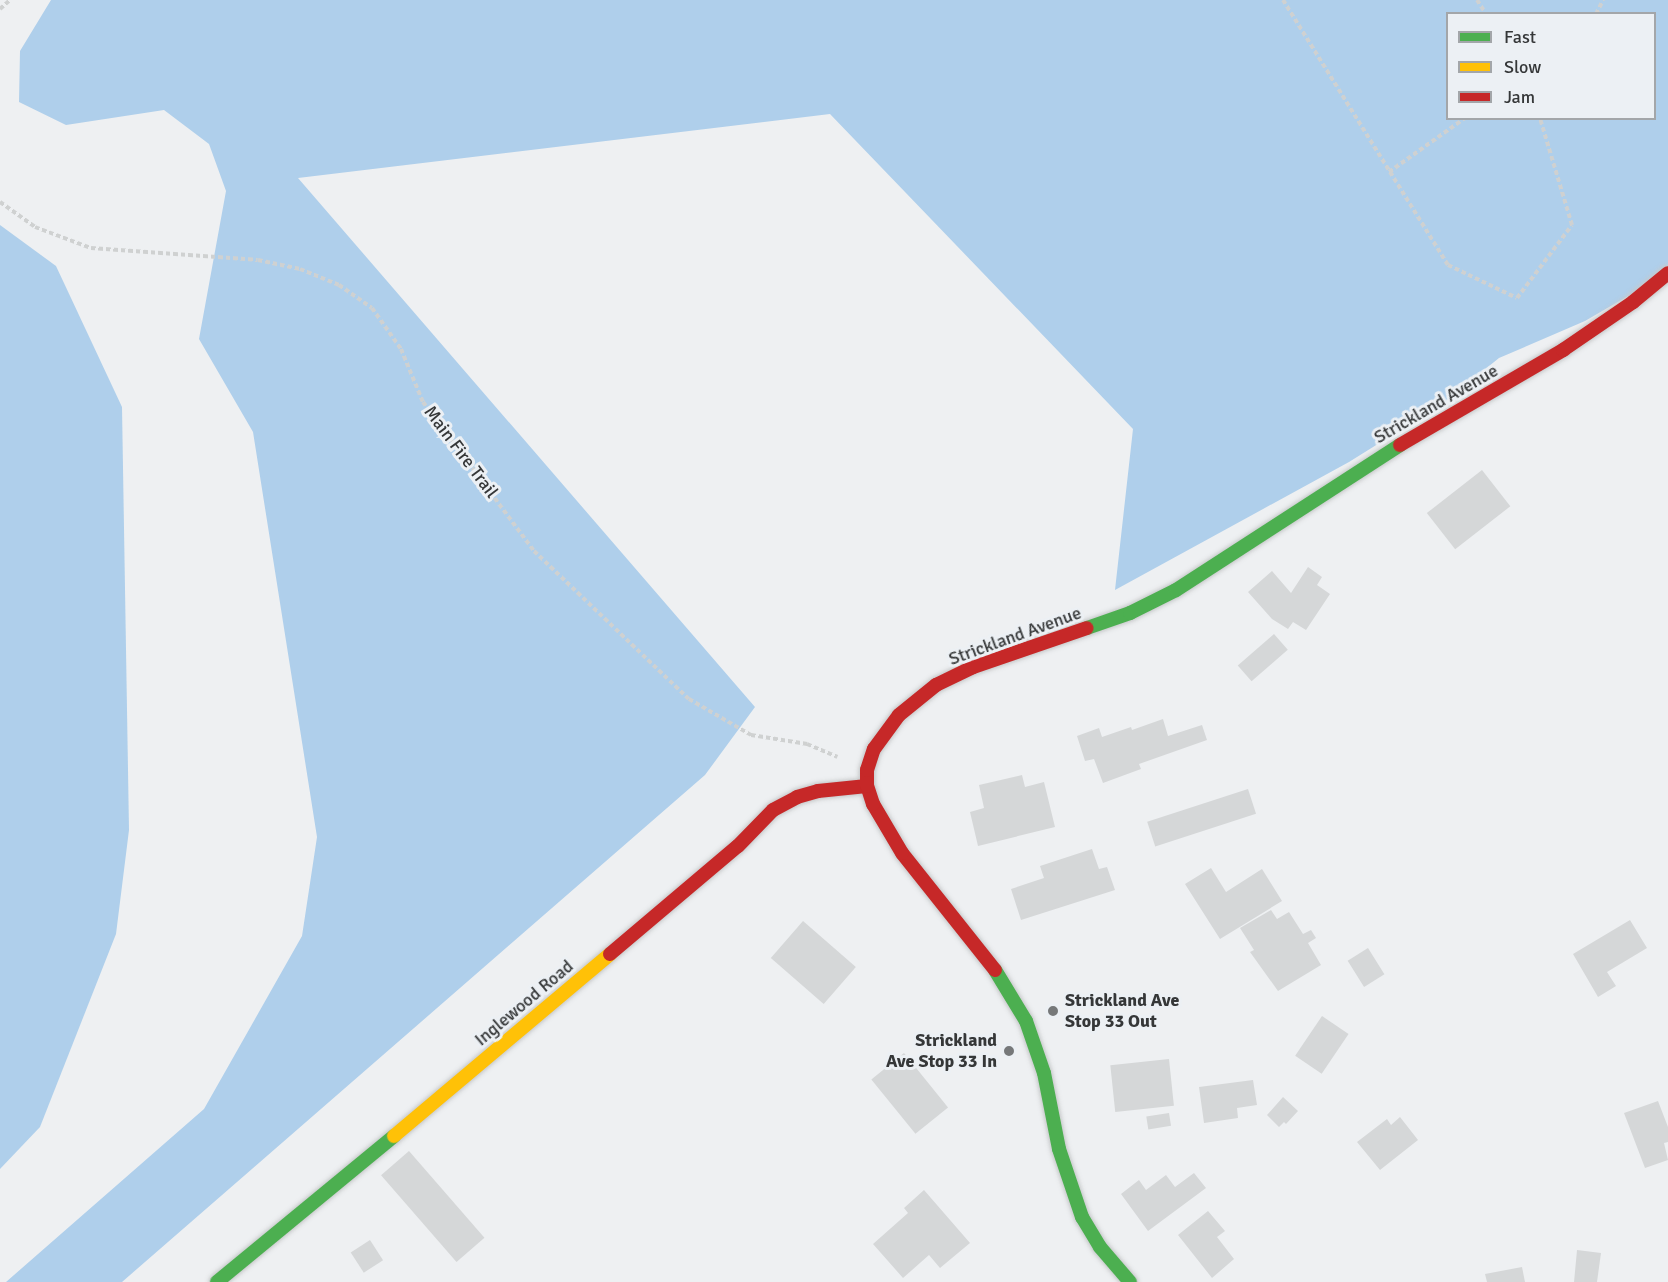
<!DOCTYPE html>
<html>
<head>
<meta charset="utf-8">
<style>
	body { margin:0 }
	#map { position:relative; width:1668px; height:1282px; overflow:hidden; background:#eef0f2; font-family:Signika,sans-serif }
	div>[style] { position:absolute }
	.forest>* { inset:0; background:#afcfeb }
	.building>* { inset:0; background:#d5d7d8; transform-origin:0 0 }
	.path>* { height:4px; margin-top:-2px; transform-origin:0; background:repeating-linear-gradient(90deg,#cfd1d1 0 4.5px,transparent 0 7.5px) }
	.roads { filter:drop-shadow(0 0 2px #c6c8c9) drop-shadow(0 0 2px #c6c8c9) }
	.fast>* { height:14px; margin:-7px; padding:0 7px; transform-origin:7px; border-radius:7px; background:#4caf50 }
	.slow>* { height:14px; margin:-7px; padding:0 7px; transform-origin:7px; border-radius:7px; background:#ffc107 }
	.jam>* { height:14px; margin:-7px; padding:0 7px; transform-origin:7px; border-radius:7px; background:#c62828 }
	.dots>* { width:16px; height:16px; translate:-50% -50%; box-sizing:border-box; border:3px solid #ecf0f4; border-radius:50% }
	span { translate:-50% -50%; white-space:nowrap; text-align:center; line-height:1.15; -webkit-text-stroke:6px #ecf0f4; paint-order:stroke }
	.street-label { font-size:18px; color:#353738 }
	.poi-label { font-size:18px; color:#353738; font-weight:700 }
	.left { translate:0 -50%; text-align:left }
	.right { translate:-100% -50%; text-align:right }
	.legend { position:absolute; left:1446px; top:12px; width:210px; height:108px; box-sizing:border-box; background:#ecf0f4; border:2px solid #a3a6a9; margin:0; padding:8px 10px; list-style:none; font-size:18px; color:#353738 }
	.legend li { display:flex; align-items:center; gap:12px; height:30px }
	.legend b { width:30px; border:2px solid #a3a6a9 }
</style>
</head>
<body>
<div id="map">
	<div class="forest">
		<i style="clip-path:polygon(evenodd,51px 0,1668px 0,1668px 273px,1585px 321px,1499px 358px,1442px 404px,1349px 462px,1115px 590px,1133px 429px,830px 114px,298px 178px,755px 707px,705px 775px,122px 1282px,6px 1282px,204px 1109px,302px 936px,317px 837px,253px 432px,199px 339px,226px 191px,209px 144px,164px 110px,66px 125px,19px 102px,20px 51px,51px 0,1448px 14px,1654px 14px,1654px 118px,1448px 118px,1448px 14px)"></i>
		<i style="clip-path:polygon(0 225px,56px 266px,122px 407px,129px 830px,116px 934px,40px 1127px,0 1169px)"></i>
	</div>
	<div class="building">
		<i style="left:1482px;top:470px;width:46px;height:70px;rotate:52deg"></i>
		<i style="clip-path:polygon(1308px 567px,1322px 577px,1317px 585px,1330px 594px,1306px 630px,1293px 622px,1288px 629px,1272px 619px,1248px 592px,1272px 571px,1291px 593px)"></i>
		<i style="left:1274px;top:634px;width:21px;height:48px;rotate:49deg"></i>
		<i style="clip-path:polygon(1163px 719px,1168px 736px,1202px 725px,1207px 740px,1139px 764px,1141px 769px,1103px 783px,1094px 759px,1085px 761px,1077px 736px,1099px 728px,1102px 737px,1131px 727px,1132px 730px)"></i>
		<i style="clip-path:polygon(1022px 775px,1025px 787px,1044px 782px,1055px 827px,978px 846px,970px 812px,984px 808px,979px 785px)"></i>
		<i style="left:1248px;top:789px;width:26px;height:106px;rotate:72deg"></i>
		<i style="clip-path:polygon(1092px 849px,1099px 869px,1107px 867px,1115px 890px,1021px 920px,1011px 889px,1044px 878px,1040px 866px)"></i>
		<i style="clip-path:polygon(1211px 868px,1226px 892px,1262px 869px,1282px 901px,1220px 939px,1185px 884px)"></i>
		<i style="clip-path:polygon(1271px 910px,1277px 919px,1289px 912px,1303px 934px,1311px 930px,1316px 938px,1308px 943px,1321px 965px,1278px 991px,1250px 952px,1254px 950px,1240px 928px)"></i>
		<i style="clip-path:polygon(1630px 920px,1647px 948px,1607px 972px,1616px 986px,1598px 997px,1573px 954px)"></i>
		<i style="left:803px;top:921px;width:70px;height:49px;rotate:41deg"></i>
		<i style="left:1368px;top:948px;width:31px;height:24px;rotate:58deg"></i>
		<i style="left:1322px;top:1016px;width:32px;height:48px;rotate:34deg"></i>
		<i style="left:904px;top:1053px;width:70px;height:42px;rotate:51deg"></i>
		<i style="left:1169px;top:1059px;width:47px;height:59px;rotate:84deg"></i>
		<i style="clip-path:polygon(1253px 1080px,1257px 1105px,1237px 1108px,1238px 1118px,1204px 1123px,1199px 1087px)"></i>
		<i style="clip-path:polygon(1283px 1097px,1298px 1111px,1286px 1124px,1284px 1122px,1279px 1127px,1267px 1115px)"></i>
		<i style="clip-path:polygon(1658px 1101px,1668px 1127px,1668px 1142px,1664px 1143px,1668px 1160px,1645px 1168px,1624px 1113px)"></i>
		<i style="left:1169px;top:1113px;width:13px;height:23px;rotate:81deg"></i>
		<i style="clip-path:polygon(1400px 1117px,1418px 1140px,1380px 1170px,1357px 1142px,1387px 1119px,1391px 1125px)"></i>
		<i style="left:409px;top:1151px;width:115px;height:37px;rotate:49deg"></i>
		<i style="clip-path:polygon(1194px 1173px,1206px 1188px,1148px 1231px,1121px 1194px,1139px 1180px,1146px 1190px,1166px 1175px,1175px 1187px)"></i>
		<i style="clip-path:polygon(924px 1190px,970px 1243px,940px 1268px,929px 1255px,903px 1278px,873px 1244px,908px 1213px,904px 1208px)"></i>
		<i style="clip-path:polygon(1208px 1211px,1225px 1231px,1217px 1237px,1234px 1259px,1212px 1278px,1178px 1235px)"></i>
		<i style="left:370px;top:1240px;width:24px;height:23px;rotate:57deg"></i>
		<i style="clip-path:polygon(1577px 1250px,1601px 1253px,1597px 1282px,1574px 1282px)"></i>
		<i style="clip-path:polygon(1522px 1267px,1525px 1282px,1487px 1282px,1485px 1274px)"></i>
	</div>
	<div class="path">
		<i style="left:1283px;top:0;width:312px;rotate:58.1deg"></i>
		<i style="left:1448px;top:265px;width:76px;rotate:25.6deg"></i>
		<i style="left:1517px;top:298px;width:91px;rotate:-53deg"></i>
		<i style="left:1572px;top:225px;width:112px;rotate:-106.7deg"></i>
		<i style="left:1477px;top:0;width:17px;rotate:57deg"></i>
		<i style="left:0;top:9px;width:13px;rotate:-42deg"></i>
		<i style="left:1596px;top:14px;width:16px;rotate:-63deg"></i>
		<i style="left:1389px;top:172px;width:93px;rotate:-35.4deg"></i>
		<i style="left:0;top:202px;width:43px;rotate:35.5deg"></i>
		<i style="left:35px;top:227px;width:60px;rotate:20.6deg"></i>
		<i style="left:91px;top:248px;width:167px;rotate:4.1deg"></i>
		<i style="left:258px;top:260px;width:43px;rotate:12.1deg"></i>
		<i style="left:300px;top:269px;width:42px;rotate:22.3deg"></i>
		<i style="left:339px;top:285px;width:40px;rotate:34.9deg"></i>
		<i style="left:372px;top:308px;width:50px;rotate:54.7deg"></i>
		<i style="left:401px;top:349px;width:57px;rotate:67.5deg"></i>
		<i style="left:423px;top:402px;width:186px;rotate:53.3deg"></i>
		<i style="left:534px;top:551px;width:214px;rotate:43.7deg"></i>
		<i style="left:689px;top:699px;width:72px;rotate:30.1deg"></i>
		<i style="left:751px;top:735px;width:57px;rotate:9.1deg"></i>
		<i style="left:807px;top:744px;width:33px;rotate:23deg"></i>
	</div>
	<div class="roads">
		<div class="fast">
			<i style="left:1087px;top:628px;width:46px;rotate:-19.2deg"></i>
			<i style="left:1130px;top:613px;width:51px;rotate:-26.6deg"></i>
			<i style="left:1176px;top:590px;width:267px;rotate:-32.9deg"></i>
			<i style="left:995px;top:970px;width:60px;rotate:58.7deg"></i>
			<i style="left:1026px;top:1021px;width:55px;rotate:70.9deg"></i>
			<i style="left:1044px;top:1073px;width:77px;rotate:78.8deg"></i>
			<i style="left:1059px;top:1149px;width:72px;rotate:71.3deg"></i>
			<i style="left:1082px;top:1217px;width:35px;rotate:59deg"></i>
			<i style="left:1100px;top:1247px;width:46px;rotate:49.4deg"></i>
			<i style="left:217px;top:1282px;width:229px;rotate:-39.5deg"></i>
		</div>
		<div class="slow">
			<i style="left:394px;top:1136px;width:282px;rotate:-40.1deg"></i>
		</div>
		<div class="jam">
			<i style="left:1400px;top:445px;width:189px;rotate:-30.2deg"></i>
			<i style="left:1563px;top:350px;width:85px;rotate:-34.4deg"></i>
			<i style="left:1633px;top:302px;width:45px;rotate:-39.6deg"></i>
			<i style="left:610px;top:954px;width:167px;rotate:-40.2deg"></i>
			<i style="left:738px;top:846px;width:50px;rotate:-45.8deg"></i>
			<i style="left:773px;top:810px;width:27px;rotate:-28deg"></i>
			<i style="left:797px;top:797px;width:22px;rotate:-16deg"></i>
			<i style="left:818px;top:791px;width:49px;rotate:-5.8deg"></i>
			<i style="left:995px;top:970px;width:149px;rotate:-128.5deg"></i>
			<i style="left:902px;top:853px;width:57px;rotate:-120.6deg"></i>
			<i style="left:873px;top:804px;width:19px;rotate:-108deg"></i>
			<i style="left:867px;top:786px;width:16px;rotate:-90deg"></i>
			<i style="left:867px;top:770px;width:22px;rotate:-72deg"></i>
			<i style="left:874px;top:749px;width:42px;rotate:-53.7deg"></i>
			<i style="left:899px;top:715px;width:48px;rotate:-39deg"></i>
			<i style="left:936px;top:685px;width:41px;rotate:-25.9deg"></i>
			<i style="left:973px;top:667px;width:120px;rotate:-18.9deg"></i>
		</div>
	</div>
	<div class="dots">
		<i style="left:1053px;top:1011px;background:#767879"></i>
		<i style="left:1009px;top:1051px;background:#767879"></i>
	</div>
	<div class="street-label">
		<span style="left:1436px;top:404px;rotate:-30deg">Strickland Avenue</span>
		<span style="left:461px;top:452px;rotate:53deg">Main Fire Trail</span>
		<span style="left:1015px;top:636px;rotate:-20deg">Strickland Avenue</span>
		<span style="left:524px;top:1003px;rotate:-40deg">Inglewood Road</span>
	</div>
	<div class="poi-label">
		<span class="left" style="left:1065px;top:1011px">Strickland Ave<br>Stop 33 Out</span>
		<span class="right" style="left:997px;top:1051px">Strickland<br>Ave Stop 33 In</span>
	</div>
	<ul class="legend">
	<li><b style="height:8px;background:#4caf50"></b>Fast</li>
	<li><b style="height:8px;background:#ffc107"></b>Slow</li>
	<li><b style="height:8px;background:#c62828"></b>Jam</li>
	</ul>
</div>
</body>
</html>
